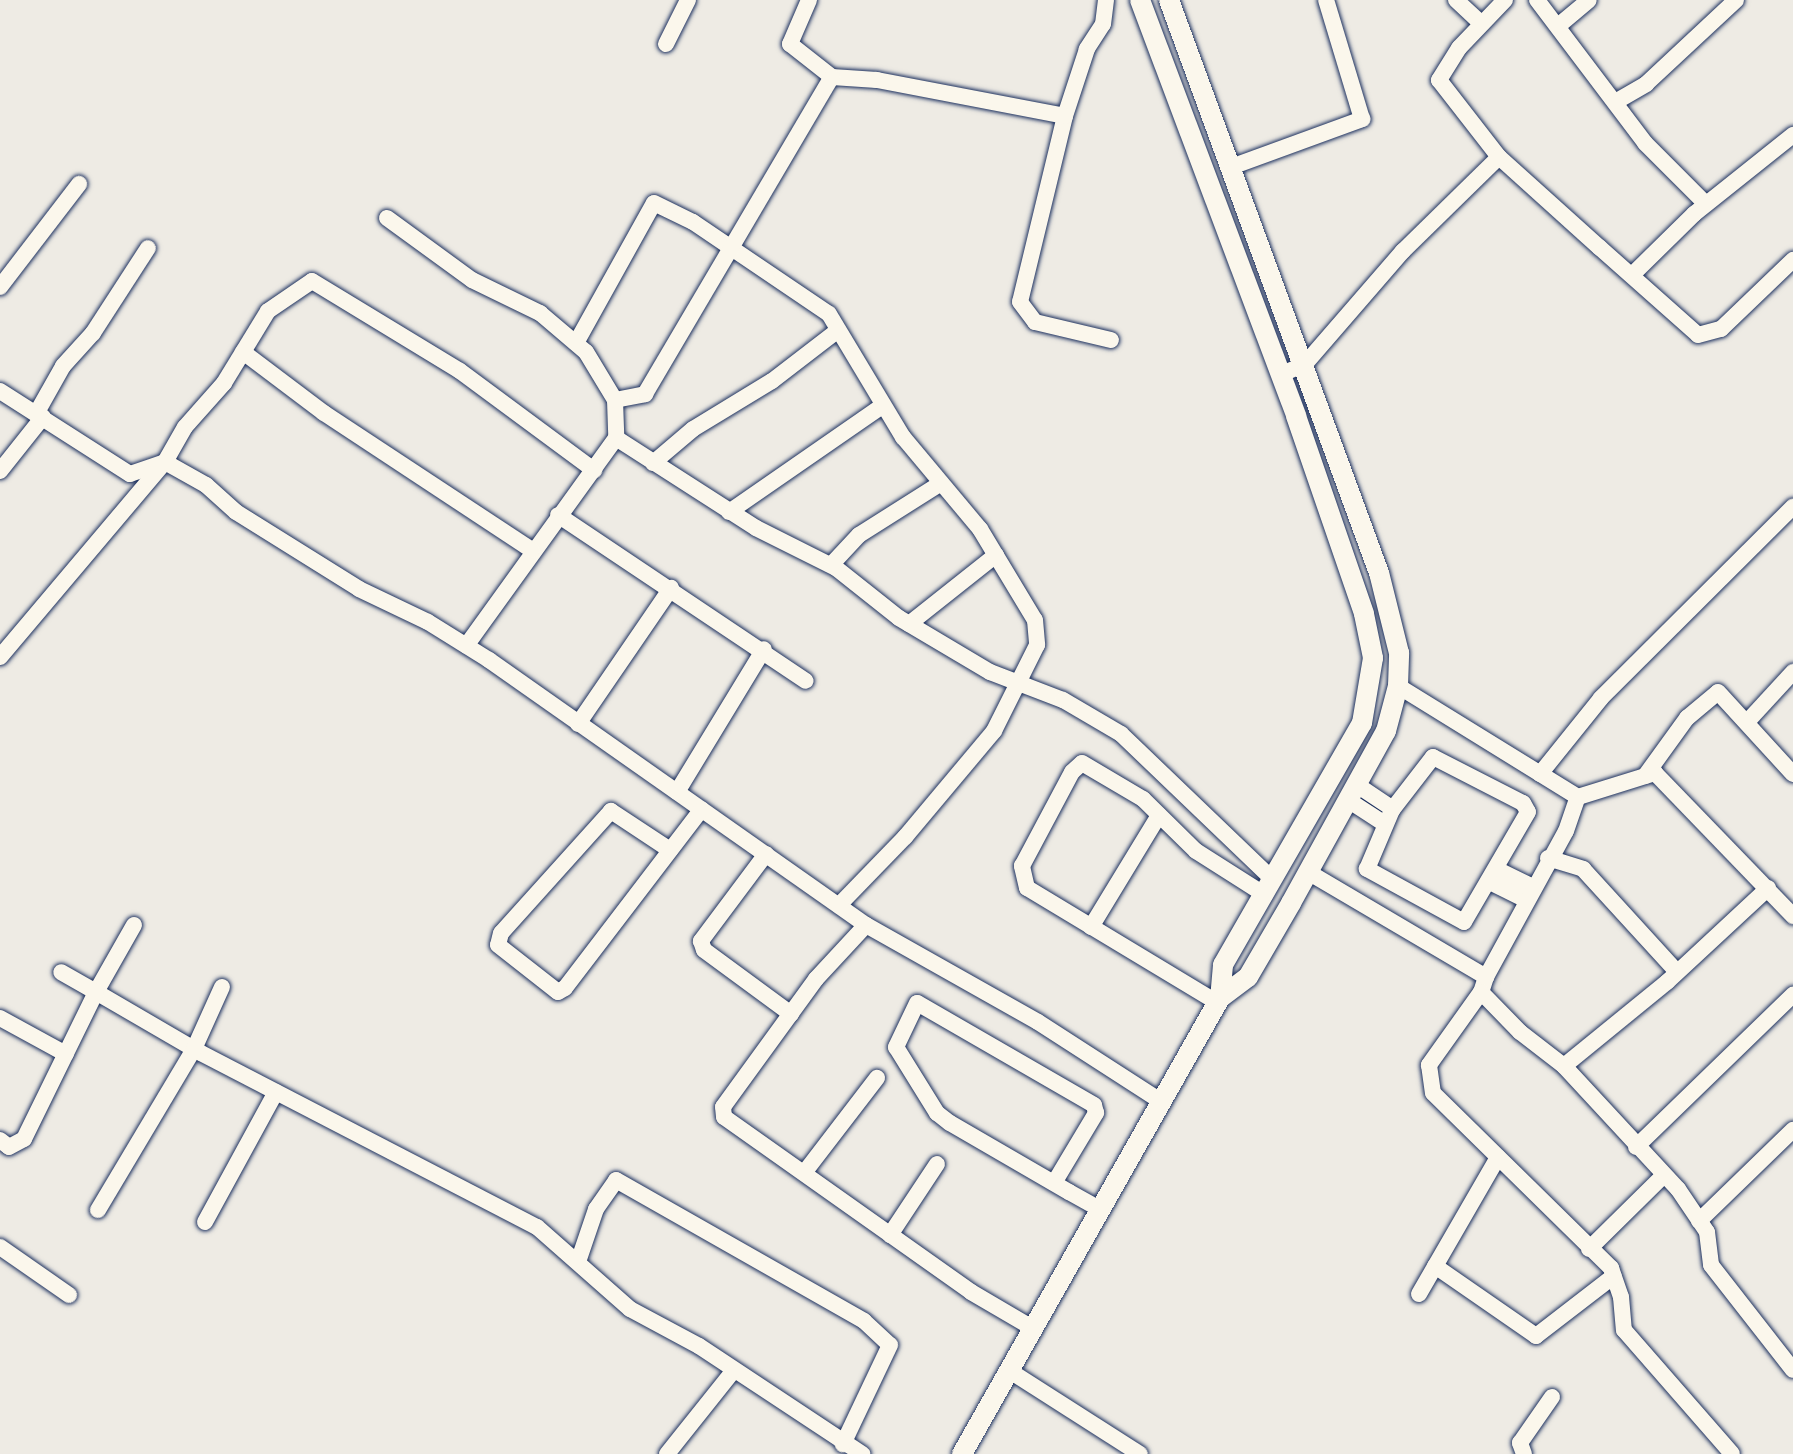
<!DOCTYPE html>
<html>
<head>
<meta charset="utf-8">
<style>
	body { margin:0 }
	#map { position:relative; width:1793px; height:1454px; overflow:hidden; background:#eeebe4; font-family:"Comic Neue",sans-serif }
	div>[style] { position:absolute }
	.roads { filter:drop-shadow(0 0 2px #1b2f5e) drop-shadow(0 0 2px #1b2f5e) }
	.minor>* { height:16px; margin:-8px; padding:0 8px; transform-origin:8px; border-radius:8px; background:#fbf7ec }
	.tertiary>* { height:20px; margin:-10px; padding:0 10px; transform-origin:10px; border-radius:10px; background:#fbf7ec }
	span { translate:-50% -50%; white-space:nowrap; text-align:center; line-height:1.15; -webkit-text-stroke:7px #fbf7ec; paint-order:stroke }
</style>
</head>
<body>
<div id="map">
	<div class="roads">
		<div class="minor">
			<i style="left:809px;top:0;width:48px;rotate:113.4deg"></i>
			<i style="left:790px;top:44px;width:53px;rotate:38.2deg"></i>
			<i style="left:1106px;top:0;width:24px;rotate:97deg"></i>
			<i style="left:1103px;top:24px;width:30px;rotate:123deg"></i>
			<i style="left:1087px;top:49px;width:71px;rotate:108.2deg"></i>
			<i style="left:1065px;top:116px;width:191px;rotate:103.6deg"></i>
			<i style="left:1020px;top:302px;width:25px;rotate:53deg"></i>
			<i style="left:1035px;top:322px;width:78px;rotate:13.3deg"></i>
			<i style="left:1456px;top:0;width:34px;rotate:43deg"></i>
			<i style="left:1505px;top:0;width:66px;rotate:133.8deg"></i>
			<i style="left:1459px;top:48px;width:38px;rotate:122deg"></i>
			<i style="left:1439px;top:80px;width:98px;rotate:52.1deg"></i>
			<i style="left:1499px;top:157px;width:135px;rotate:42deg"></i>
			<i style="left:1599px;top:247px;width:132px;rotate:41.6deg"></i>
			<i style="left:1698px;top:335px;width:24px;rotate:-15deg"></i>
			<i style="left:1721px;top:329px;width:100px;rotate:-43.8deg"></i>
			<i style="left:1537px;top:0;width:179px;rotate:52.9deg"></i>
			<i style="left:1645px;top:143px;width:86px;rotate:45deg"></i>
			<i style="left:1558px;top:26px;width:40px;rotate:-40deg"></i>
			<i style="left:666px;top:44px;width:49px;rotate:-63.4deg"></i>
			<i style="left:832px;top:77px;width:45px;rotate:3.8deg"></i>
			<i style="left:877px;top:80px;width:191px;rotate:10.8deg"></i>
			<i style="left:1617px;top:101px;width:34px;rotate:-30deg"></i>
			<i style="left:1646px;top:84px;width:123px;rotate:-43deg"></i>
			<i style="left:1231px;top:167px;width:140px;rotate:-20.1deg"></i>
			<i style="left:1362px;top:119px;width:124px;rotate:-106.8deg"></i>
			<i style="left:387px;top:218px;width:105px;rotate:36.1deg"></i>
			<i style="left:472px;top:280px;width:76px;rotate:25.9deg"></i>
			<i style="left:540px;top:313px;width:60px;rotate:40.3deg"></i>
			<i style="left:586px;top:352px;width:56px;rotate:58.9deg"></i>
			<i style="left:615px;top:400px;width:38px;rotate:88deg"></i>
			<i style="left:616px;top:438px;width:256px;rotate:125.8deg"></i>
			<i style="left:1632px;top:275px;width:87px;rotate:-44.5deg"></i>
			<i style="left:1694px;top:214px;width:127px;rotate:-38.6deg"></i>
			<i style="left:0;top:287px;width:130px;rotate:-52.5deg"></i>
			<i style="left:576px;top:343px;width:160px;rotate:-60.9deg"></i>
			<i style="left:654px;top:203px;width:43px;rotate:26deg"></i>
			<i style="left:693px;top:222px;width:164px;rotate:34.1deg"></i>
			<i style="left:829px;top:314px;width:144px;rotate:59deg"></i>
			<i style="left:903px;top:437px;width:120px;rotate:50.1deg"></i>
			<i style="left:980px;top:529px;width:106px;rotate:58.9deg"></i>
			<i style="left:1035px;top:620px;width:25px;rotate:85deg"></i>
			<i style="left:1037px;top:645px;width:96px;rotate:116.6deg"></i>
			<i style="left:994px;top:731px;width:138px;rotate:130deg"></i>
			<i style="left:905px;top:837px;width:95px;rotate:134.1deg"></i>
			<i style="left:243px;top:352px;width:101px;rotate:37deg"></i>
			<i style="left:324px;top:413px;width:249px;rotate:33.4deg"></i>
			<i style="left:1280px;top:375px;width:27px;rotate:-24deg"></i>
			<i style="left:1305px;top:364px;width:150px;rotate:-49.1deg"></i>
			<i style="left:1403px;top:251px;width:134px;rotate:-44.4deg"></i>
			<i style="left:0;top:391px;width:154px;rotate:32.6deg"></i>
			<i style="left:130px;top:474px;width:37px;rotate:-19deg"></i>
			<i style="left:165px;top:462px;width:47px;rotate:29.3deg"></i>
			<i style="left:206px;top:485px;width:40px;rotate:42deg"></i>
			<i style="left:236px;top:512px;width:145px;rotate:32deg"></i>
			<i style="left:359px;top:589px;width:76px;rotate:25.6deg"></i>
			<i style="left:428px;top:622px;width:72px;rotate:31.9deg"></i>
			<i style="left:489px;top:660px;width:461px;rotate:35.1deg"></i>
			<i style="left:866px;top:925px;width:197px;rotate:29.4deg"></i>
			<i style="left:1038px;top:1022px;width:148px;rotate:32.8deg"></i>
			<i style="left:615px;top:400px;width:31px;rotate:-11deg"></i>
			<i style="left:645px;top:394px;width:368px;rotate:-59.5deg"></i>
			<i style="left:36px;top:414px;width:55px;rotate:-60.6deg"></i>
			<i style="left:63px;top:366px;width:45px;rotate:-47.7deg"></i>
			<i style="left:93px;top:333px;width:101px;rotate:-57.1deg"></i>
			<i style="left:616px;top:438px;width:166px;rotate:32.7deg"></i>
			<i style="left:756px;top:528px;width:89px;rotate:26.6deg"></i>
			<i style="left:836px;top:568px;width:80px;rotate:38.4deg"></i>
			<i style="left:899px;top:618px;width:106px;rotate:30.7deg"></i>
			<i style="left:990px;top:672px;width:78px;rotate:21deg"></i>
			<i style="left:1063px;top:700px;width:67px;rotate:30.4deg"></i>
			<i style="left:1121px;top:734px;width:211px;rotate:43.8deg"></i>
			<i style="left:653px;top:463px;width:52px;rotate:-40.4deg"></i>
			<i style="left:693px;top:429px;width:92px;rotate:-31.3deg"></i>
			<i style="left:772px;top:381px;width:82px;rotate:-37.6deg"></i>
			<i style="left:0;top:471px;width:69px;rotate:-51.5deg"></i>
			<i style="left:729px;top:512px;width:186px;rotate:-34.7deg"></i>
			<i style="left:558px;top:515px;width:298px;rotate:33.8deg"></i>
			<i style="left:831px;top:565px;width:41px;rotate:-47deg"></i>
			<i style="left:859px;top:535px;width:93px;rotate:-32.3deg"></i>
			<i style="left:909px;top:624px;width:111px;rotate:-38.4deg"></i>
			<i style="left:0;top:657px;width:255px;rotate:-49.8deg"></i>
			<i style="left:165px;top:462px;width:40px;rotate:-60.3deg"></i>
			<i style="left:185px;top:427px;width:59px;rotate:-48.4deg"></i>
			<i style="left:224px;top:383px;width:84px;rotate:-58.6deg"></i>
			<i style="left:268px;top:311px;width:53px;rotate:-34.3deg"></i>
			<i style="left:312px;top:281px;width:173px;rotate:31.3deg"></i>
			<i style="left:460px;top:371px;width:167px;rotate:36.5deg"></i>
			<i style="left:1398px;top:686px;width:211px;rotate:31.7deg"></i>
			<i style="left:1578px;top:797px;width:81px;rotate:-17.3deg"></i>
			<i style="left:1655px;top:773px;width:199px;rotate:46deg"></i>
			<i style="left:1747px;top:722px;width:68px;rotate:-47.4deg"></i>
			<i style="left:578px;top:724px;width:165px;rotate:-55.6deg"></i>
			<i style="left:1433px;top:757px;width:101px;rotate:27.1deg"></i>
			<i style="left:1523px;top:803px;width:10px;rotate:61deg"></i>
			<i style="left:1528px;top:812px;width:127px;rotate:120.2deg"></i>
			<i style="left:1464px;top:922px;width:111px;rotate:-151.3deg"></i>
			<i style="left:1367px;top:869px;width:64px;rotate:-67deg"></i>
			<i style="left:1392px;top:810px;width:67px;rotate:-52.3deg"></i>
			<i style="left:1540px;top:774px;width:97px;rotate:-51.2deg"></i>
			<i style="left:1601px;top:698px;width:271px;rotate:-44.9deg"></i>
			<i style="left:1645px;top:776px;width:72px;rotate:-54.1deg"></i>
			<i style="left:1687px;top:718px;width:40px;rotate:-40deg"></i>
			<i style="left:1718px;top:692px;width:111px;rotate:47.6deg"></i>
			<i style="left:1357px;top:785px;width:43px;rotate:33.7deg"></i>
			<i style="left:677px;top:792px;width:167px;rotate:-58.7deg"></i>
			<i style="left:1348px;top:800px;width:44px;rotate:33deg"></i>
			<i style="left:670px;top:850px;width:71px;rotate:-146.5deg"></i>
			<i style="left:611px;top:811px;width:164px;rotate:132deg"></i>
			<i style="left:501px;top:933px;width:12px;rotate:104deg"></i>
			<i style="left:498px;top:945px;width:76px;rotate:38.1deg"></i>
			<i style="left:558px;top:992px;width:8px;rotate:-30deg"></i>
			<i style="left:565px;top:988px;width:225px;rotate:-52.6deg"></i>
			<i style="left:766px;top:854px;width:109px;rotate:126.8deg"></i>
			<i style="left:701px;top:941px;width:9px;rotate:72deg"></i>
			<i style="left:704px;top:950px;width:108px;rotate:36.3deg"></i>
			<i style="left:1548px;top:858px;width:37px;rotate:17deg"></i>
			<i style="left:1583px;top:869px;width:139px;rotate:47.6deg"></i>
			<i style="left:1496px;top:869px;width:41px;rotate:25.9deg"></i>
			<i style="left:1308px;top:872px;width:207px;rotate:30.5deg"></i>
			<i style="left:1486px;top:977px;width:16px;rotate:108deg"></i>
			<i style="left:1481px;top:992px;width:56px;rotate:45.7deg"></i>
			<i style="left:1520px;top:1032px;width:56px;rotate:37.7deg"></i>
			<i style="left:1564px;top:1066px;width:168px;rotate:47.2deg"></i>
			<i style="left:1678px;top:1189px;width:52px;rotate:56deg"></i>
			<i style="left:1707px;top:1232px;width:33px;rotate:83deg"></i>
			<i style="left:1711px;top:1265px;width:133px;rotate:52deg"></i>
			<i style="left:1490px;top:882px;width:40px;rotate:26.6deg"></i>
			<i style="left:134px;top:925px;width:77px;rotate:119.6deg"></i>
			<i style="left:96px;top:992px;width:121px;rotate:30.2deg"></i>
			<i style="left:201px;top:1053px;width:378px;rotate:27.4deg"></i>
			<i style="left:537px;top:1227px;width:124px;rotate:41.4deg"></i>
			<i style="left:630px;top:1309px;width:78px;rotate:28.2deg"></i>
			<i style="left:699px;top:1346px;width:196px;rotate:33.5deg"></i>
			<i style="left:866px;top:925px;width:74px;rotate:132.8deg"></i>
			<i style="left:816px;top:979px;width:158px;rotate:126deg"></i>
			<i style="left:723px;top:1107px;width:10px;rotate:84deg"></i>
			<i style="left:724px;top:1117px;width:303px;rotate:35.3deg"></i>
			<i style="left:971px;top:1292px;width:73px;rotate:30.4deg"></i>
			<i style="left:1091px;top:927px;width:131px;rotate:-58.7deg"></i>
			<i style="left:1486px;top:977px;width:166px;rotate:-61.3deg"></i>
			<i style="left:1566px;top:831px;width:36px;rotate:-71deg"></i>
			<i style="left:1481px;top:992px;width:90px;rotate:125.5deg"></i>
			<i style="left:1429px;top:1065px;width:28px;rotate:82deg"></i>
			<i style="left:1433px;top:1093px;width:250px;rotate:44.5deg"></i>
			<i style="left:1611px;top:1268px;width:31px;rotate:71deg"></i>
			<i style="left:1621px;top:1297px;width:33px;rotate:85deg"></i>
			<i style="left:1624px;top:1330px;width:164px;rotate:48.9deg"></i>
			<i style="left:1218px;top:1003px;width:223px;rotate:-148.9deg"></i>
			<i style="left:1027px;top:888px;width:23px;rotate:-103deg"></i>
			<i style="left:1022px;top:866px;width:106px;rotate:-62deg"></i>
			<i style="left:1072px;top:772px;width:13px;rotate:-42deg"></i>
			<i style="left:1082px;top:763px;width:71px;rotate:30.5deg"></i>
			<i style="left:1143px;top:799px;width:74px;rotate:44.5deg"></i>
			<i style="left:1196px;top:851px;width:82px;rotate:32.5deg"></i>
			<i style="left:0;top:1018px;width:75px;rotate:28.6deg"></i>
			<i style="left:1564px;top:1066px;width:133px;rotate:-39.2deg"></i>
			<i style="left:1667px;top:982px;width:138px;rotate:-42.9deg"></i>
			<i style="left:0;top:1140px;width:11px;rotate:38deg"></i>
			<i style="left:9px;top:1147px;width:17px;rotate:-28deg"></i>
			<i style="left:24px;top:1139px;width:164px;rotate:-63.9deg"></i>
			<i style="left:96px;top:992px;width:40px;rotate:-150.3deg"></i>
			<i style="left:1636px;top:1147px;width:219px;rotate:-44.1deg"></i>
			<i style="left:804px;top:1173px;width:120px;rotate:-52.5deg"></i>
			<i style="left:1054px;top:1183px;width:82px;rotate:-59deg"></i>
			<i style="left:1096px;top:1113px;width:8px;rotate:-104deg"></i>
			<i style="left:1094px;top:1105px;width:204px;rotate:-150deg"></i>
			<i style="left:917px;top:1003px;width:49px;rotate:115.5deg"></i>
			<i style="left:896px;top:1047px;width:78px;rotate:58.2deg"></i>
			<i style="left:937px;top:1113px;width:16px;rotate:38deg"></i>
			<i style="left:950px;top:1123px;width:138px;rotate:30.1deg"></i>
			<i style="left:1069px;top:1192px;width:37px;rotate:29deg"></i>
			<i style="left:98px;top:1210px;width:187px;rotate:-59.2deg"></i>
			<i style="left:194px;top:1049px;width:68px;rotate:-65.7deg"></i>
			<i style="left:1699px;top:1221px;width:131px;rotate:-44.1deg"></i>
			<i style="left:205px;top:1222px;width:148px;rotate:-61.4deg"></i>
			<i style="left:890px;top:1235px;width:85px;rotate:-56.5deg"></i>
			<i style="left:0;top:1247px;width:84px;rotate:34.8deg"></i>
			<i style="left:1589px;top:1249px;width:105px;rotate:-44.6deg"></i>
			<i style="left:578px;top:1262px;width:56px;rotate:-71.2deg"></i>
			<i style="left:596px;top:1209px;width:35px;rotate:-55deg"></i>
			<i style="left:616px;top:1180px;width:285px;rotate:29.6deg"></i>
			<i style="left:864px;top:1321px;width:35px;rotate:43deg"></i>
			<i style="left:890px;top:1345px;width:110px;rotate:115.4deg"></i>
			<i style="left:1435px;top:1266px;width:123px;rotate:34.7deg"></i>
			<i style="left:1536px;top:1336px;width:98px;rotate:-37.6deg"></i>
			<i style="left:1419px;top:1294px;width:158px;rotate:-60deg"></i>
			<i style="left:1010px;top:1371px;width:154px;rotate:32.6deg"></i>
			<i style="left:667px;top:1454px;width:107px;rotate:-51.4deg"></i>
			<i style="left:1524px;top:1454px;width:12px;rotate:-110deg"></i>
			<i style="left:1520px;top:1443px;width:56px;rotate:-55.2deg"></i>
		</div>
		<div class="tertiary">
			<i style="left:1140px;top:0;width:444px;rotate:69.4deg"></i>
			<i style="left:1296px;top:416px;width:209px;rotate:71deg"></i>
			<i style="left:1364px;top:614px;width:45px;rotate:78.4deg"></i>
			<i style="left:1373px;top:658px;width:66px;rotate:99.6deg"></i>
			<i style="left:1362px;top:723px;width:279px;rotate:119.9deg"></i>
			<i style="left:1223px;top:965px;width:33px;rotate:95deg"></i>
			<i style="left:962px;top:1454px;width:524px;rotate:-60.5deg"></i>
			<i style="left:1220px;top:998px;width:35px;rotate:-37deg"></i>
			<i style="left:1248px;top:977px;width:86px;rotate:-59.8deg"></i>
			<i style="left:1291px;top:903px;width:196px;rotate:-61.1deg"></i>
			<i style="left:1386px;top:731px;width:47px;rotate:-75.1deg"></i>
			<i style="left:1398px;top:686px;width:33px;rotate:-88deg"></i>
			<i style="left:1399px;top:653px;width:82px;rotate:-104deg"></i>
			<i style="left:1379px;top:573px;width:610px;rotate:-110.13deg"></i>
		</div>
	</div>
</div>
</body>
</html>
